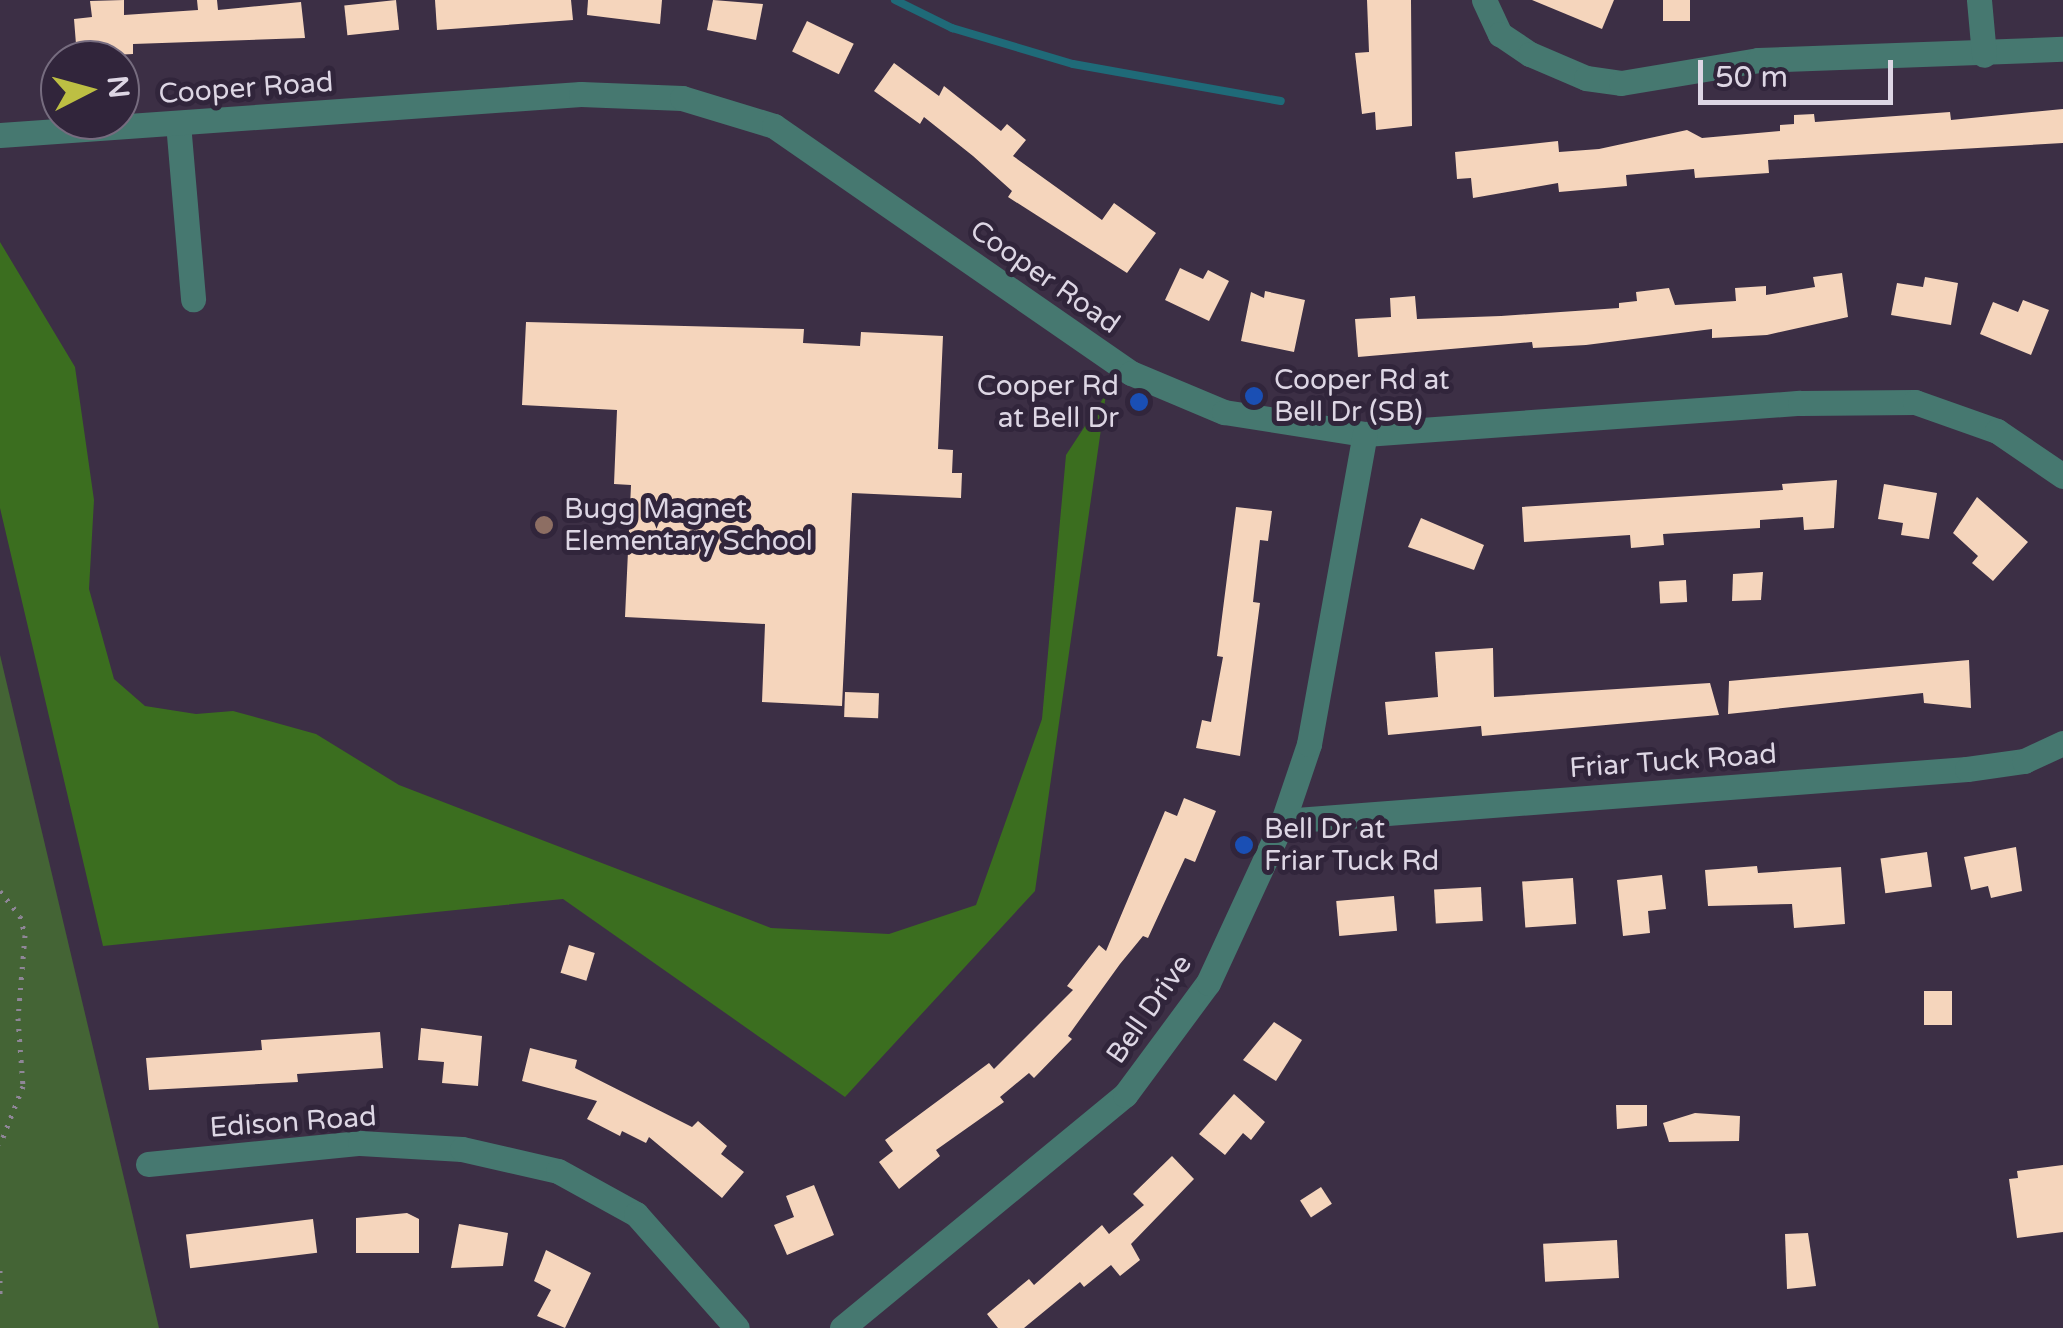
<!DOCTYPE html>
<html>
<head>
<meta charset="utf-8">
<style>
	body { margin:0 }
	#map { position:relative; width:2063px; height:1328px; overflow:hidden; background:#3c2f45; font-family:"Varela Round",sans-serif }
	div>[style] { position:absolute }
	.green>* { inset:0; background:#446435 }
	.forest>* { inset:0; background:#3b6e1f }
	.stream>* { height:8px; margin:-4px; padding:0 4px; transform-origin:4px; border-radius:4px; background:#1f6a78 }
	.building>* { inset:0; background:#f5d5bc; transform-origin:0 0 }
	.path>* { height:5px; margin-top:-2.5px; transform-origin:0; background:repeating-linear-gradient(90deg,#8f8697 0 2.5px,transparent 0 10.5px) }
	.minor>* { height:25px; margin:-12.5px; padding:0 12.5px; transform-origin:12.5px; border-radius:12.5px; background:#467870 }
	.dots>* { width:28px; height:28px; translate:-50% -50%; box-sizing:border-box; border:5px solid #31253b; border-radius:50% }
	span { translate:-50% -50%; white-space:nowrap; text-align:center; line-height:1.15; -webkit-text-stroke:10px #31253b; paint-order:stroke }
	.street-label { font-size:28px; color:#ddd6e4 }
	.poi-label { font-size:28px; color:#ddd6e4 }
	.left { translate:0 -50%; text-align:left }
	.right { translate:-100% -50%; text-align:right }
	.north { position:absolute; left:40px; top:40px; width:100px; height:100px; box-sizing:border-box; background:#31253b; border:2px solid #766c7f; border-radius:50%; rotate:84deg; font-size:28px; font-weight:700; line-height:40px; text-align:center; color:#ddd6e4 }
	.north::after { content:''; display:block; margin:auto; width:35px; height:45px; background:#bdbf43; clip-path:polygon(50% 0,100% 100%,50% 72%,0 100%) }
	.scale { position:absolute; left:1698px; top:60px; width:195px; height:45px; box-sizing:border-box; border:5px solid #ddd6e4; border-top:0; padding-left:12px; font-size:30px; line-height:35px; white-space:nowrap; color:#ddd6e4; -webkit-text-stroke:8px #31253b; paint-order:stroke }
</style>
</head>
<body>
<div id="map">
	<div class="green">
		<i style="clip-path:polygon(0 655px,128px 1195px,159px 1328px,0 1328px)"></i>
	</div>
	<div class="forest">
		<i style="clip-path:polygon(0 242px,75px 367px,94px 500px,89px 589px,114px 679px,145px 706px,196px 714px,233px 711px,316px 734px,399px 785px,771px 928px,889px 934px,976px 905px,1042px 719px,1066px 455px,1106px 394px,1035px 891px,845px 1097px,563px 899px,103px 946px,0 508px)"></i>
	</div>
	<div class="stream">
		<i style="left:895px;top:0;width:64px;rotate:26.2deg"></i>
		<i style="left:952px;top:28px;width:126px;rotate:16.6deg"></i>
		<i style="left:1073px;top:64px;width:211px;rotate:10.1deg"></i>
	</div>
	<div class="building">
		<i style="clip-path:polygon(124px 0,124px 15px,198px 10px,197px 0,217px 0,218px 10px,301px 2px,305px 38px,133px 44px,133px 54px,77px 57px,74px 19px,92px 17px,90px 1px)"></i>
		<i style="left:396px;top:0;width:30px;height:52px;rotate:84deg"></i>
		<i style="clip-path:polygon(435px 0,571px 0,573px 20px,437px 30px)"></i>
		<i style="clip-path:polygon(588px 0,662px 0,660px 24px,587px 15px)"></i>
		<i style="clip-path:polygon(713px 0,763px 4px,756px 40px,707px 30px)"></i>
		<i style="clip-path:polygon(1367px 0,1411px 0,1412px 126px,1376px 130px,1375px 112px,1362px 114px,1355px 53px,1369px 52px)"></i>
		<i style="clip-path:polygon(1532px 0,1614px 0,1602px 29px)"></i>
		<i style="left:1663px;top:0;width:27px;height:21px"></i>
		<i style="left:807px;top:21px;width:52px;height:34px;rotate:26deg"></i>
		<i style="clip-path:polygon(894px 63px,939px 96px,944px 86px,1001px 131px,1007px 124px,1026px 140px,1013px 156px,1102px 220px,1114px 203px,1156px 233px,1127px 273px,1008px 197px,1012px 191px,973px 156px,924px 117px,920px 124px,874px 91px)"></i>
		<i style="clip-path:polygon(2063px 109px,2063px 143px,1768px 160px,1769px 173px,1695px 178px,1694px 169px,1626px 175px,1627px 186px,1559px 192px,1558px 183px,1473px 198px,1471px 178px,1457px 179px,1455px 152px,1558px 141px,1559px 152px,1599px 149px,1687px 130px,1702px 138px,1780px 131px,1780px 125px,1794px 124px,1794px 115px,1814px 114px,1815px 122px,1950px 112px,1951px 120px)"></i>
		<i style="clip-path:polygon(1180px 268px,1203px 279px,1208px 270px,1229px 281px,1209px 321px,1165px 300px)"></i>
		<i style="clip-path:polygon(1842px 273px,1848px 317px,1767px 335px,1712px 338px,1712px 329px,1586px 345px,1533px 348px,1532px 342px,1358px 357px,1355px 319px,1391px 317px,1390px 298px,1415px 296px,1417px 319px,1501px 316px,1619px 308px,1619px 303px,1637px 301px,1636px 292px,1669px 288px,1675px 305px,1736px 301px,1735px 288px,1766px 286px,1766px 295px,1815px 287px,1813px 277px)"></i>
		<i style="clip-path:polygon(1925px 277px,1958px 283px,1951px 325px,1891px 315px,1897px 283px,1923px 287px)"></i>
		<i style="clip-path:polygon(1265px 291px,1305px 300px,1294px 352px,1241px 341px,1251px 292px,1264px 298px)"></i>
		<i style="clip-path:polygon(2023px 300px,2049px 310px,2031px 355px,1980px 334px,1993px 302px,2018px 312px)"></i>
		<i style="clip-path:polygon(526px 322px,804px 329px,803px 343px,860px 346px,861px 332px,943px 336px,938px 449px,953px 450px,952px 473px,962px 473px,961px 498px,852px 493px,842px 706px,762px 702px,765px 624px,625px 617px,631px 485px,614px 484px,617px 410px,522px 405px)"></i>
		<i style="clip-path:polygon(1837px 480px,1834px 528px,1804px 530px,1803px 517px,1760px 520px,1760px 528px,1663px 534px,1664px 545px,1631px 548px,1630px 535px,1524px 542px,1522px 507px,1783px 490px,1782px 484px)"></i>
		<i style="clip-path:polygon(1884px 484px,1937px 493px,1929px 539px,1901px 535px,1903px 523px,1878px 519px)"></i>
		<i style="clip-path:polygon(1977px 497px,2028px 542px,1993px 581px,1972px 563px,1978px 556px,1953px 533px)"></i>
		<i style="clip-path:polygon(1236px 507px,1272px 511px,1268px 541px,1260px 540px,1253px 602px,1260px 603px,1240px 756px,1196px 748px,1202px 720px,1211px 722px,1223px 657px,1217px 656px)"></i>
		<i style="clip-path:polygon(1421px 518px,1484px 545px,1474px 570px,1408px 547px)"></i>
		<i style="clip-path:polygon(1763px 572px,1761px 600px,1732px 601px,1733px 574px)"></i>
		<i style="left:1686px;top:580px;width:22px;height:27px;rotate:87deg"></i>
		<i style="clip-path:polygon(1493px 648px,1494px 697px,1710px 683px,1719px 715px,1482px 736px,1481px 726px,1388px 735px,1385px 702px,1438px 697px,1435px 652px)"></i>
		<i style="clip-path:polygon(1969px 660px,1971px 708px,1924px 703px,1923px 693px,1728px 714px,1729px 681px)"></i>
		<i style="left:845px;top:692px;width:34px;height:25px;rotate:2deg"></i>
		<i style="clip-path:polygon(1184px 798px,1216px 811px,1195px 862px,1185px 858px,1148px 938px,1143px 936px,1120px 964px,1068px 1036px,1072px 1039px,1034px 1078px,1029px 1073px,1000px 1097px,1004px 1102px,936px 1150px,940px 1156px,899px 1189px,879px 1162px,893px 1151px,885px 1140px,989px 1063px,994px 1069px,1073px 990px,1067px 986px,1099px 945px,1106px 951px,1165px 811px,1177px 816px)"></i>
		<i style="clip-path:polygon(2016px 847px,2022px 891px,1991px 898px,1988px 886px,1971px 890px,1964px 857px)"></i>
		<i style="left:1927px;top:852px;width:35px;height:47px;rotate:82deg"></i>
		<i style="clip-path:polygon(1757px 866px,1758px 873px,1841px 867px,1845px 924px,1794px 928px,1792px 904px,1708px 906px,1705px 870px)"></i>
		<i style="clip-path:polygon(1662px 875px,1666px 909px,1648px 911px,1650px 933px,1623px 936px,1617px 880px)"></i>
		<i style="left:1573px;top:878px;width:46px;height:51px;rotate:86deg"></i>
		<i style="left:1481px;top:887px;width:34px;height:47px;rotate:87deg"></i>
		<i style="left:1394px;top:896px;width:35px;height:58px;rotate:85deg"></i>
		<i style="left:569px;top:945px;width:27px;height:29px;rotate:17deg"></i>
		<i style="left:1924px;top:991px;width:28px;height:34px"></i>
		<i style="clip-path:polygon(1274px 1022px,1302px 1040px,1276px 1081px,1243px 1060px)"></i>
		<i style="clip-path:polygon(421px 1028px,482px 1036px,478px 1086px,442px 1083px,444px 1062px,418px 1060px)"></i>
		<i style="clip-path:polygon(380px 1032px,383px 1068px,297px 1074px,298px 1082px,149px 1090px,146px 1058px,262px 1050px,261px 1040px)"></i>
		<i style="clip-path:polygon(530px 1048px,577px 1060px,575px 1068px,692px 1127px,698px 1121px,727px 1146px,721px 1154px,744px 1172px,722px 1198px,649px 1137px,646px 1143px,622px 1131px,620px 1136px,587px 1119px,597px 1101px,522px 1081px)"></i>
		<i style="clip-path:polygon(1234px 1094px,1265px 1122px,1251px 1140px,1243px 1133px,1225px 1155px,1199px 1134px)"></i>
		<i style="clip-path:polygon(1616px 1105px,1647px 1105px,1647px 1126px,1617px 1129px)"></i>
		<i style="clip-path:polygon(1695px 1113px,1740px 1116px,1739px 1141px,1669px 1142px,1663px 1123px)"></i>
		<i style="clip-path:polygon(1172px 1156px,1194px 1179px,1131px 1244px,1140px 1260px,1120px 1276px,1111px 1265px,1084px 1287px,1080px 1282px,1024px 1328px,998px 1328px,987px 1314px,1029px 1279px,1034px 1285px,1102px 1225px,1109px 1234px,1144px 1205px,1133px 1194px)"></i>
		<i style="clip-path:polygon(2063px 1165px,2063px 1232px,2017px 1238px,2009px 1179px,2018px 1178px,2017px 1171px)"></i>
		<i style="clip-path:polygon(814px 1185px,834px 1235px,787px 1255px,774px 1225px,794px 1217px,786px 1196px)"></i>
		<i style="left:1321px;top:1187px;width:20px;height:25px;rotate:57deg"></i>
		<i style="clip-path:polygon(407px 1213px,419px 1219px,419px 1253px,356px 1253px,356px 1218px)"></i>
		<i style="left:313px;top:1219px;width:34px;height:128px;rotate:83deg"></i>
		<i style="clip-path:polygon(459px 1224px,508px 1233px,503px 1266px,451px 1268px)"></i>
		<i style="clip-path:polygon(1808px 1233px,1816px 1286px,1787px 1289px,1785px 1234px)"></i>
		<i style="left:1617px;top:1240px;width:38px;height:74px;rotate:87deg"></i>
		<i style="clip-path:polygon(546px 1250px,591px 1273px,565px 1328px,537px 1316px,551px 1290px,534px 1281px)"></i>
	</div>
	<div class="path">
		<i style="left:0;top:891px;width:32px;rotate:51deg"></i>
		<i style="left:20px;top:916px;width:20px;rotate:75deg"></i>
		<i style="left:25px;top:935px;width:83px;rotate:94.8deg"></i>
		<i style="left:18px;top:1018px;width:68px;rotate:85.8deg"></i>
		<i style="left:23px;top:1086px;width:63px;rotate:111.3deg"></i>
		<i style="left:0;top:1270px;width:26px;rotate:90deg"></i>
	</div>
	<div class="minor">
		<i style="left:1484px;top:0;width:38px;rotate:65deg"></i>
		<i style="left:1500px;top:34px;width:36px;rotate:34deg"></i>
		<i style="left:1530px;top:54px;width:61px;rotate:23.2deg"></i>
		<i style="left:1586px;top:78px;width:35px;rotate:8deg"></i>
		<i style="left:1621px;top:83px;width:139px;rotate:-9.5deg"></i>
		<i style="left:1758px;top:60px;width:305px;rotate:-2.1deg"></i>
		<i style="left:1979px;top:0;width:55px;rotate:84.8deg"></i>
		<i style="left:178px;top:123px;width:177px;rotate:85.1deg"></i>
		<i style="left:0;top:135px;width:582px;rotate:-4.04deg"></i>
		<i style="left:581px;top:94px;width:101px;rotate:2.3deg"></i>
		<i style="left:682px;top:98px;width:96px;rotate:16.9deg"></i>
		<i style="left:774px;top:126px;width:434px;rotate:34.7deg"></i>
		<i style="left:1131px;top:373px;width:101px;rotate:22.8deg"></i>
		<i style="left:1224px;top:412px;width:143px;rotate:8.9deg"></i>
		<i style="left:1365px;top:434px;width:436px;rotate:-4.1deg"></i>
		<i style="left:1800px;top:403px;width:115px;rotate:-0.5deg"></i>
		<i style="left:1915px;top:402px;width:87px;rotate:19.5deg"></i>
		<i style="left:1997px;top:431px;width:80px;rotate:34.3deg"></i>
		<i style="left:1283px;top:821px;width:686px;rotate:-4.35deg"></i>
		<i style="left:1967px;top:769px;width:58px;rotate:-8deg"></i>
		<i style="left:2024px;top:761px;width:43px;rotate:-24.8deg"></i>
		<i style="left:148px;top:1164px;width:213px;rotate:-5.7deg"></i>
		<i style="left:360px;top:1143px;width:102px;rotate:3.4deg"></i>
		<i style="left:462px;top:1149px;width:98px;rotate:12.9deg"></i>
		<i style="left:558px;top:1171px;width:89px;rotate:28.9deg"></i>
		<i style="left:636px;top:1214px;width:152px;rotate:48.5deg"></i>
		<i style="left:842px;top:1328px;width:367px;rotate:-39.5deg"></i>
		<i style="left:1125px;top:1095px;width:139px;rotate:-53.5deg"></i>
		<i style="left:1208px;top:983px;width:179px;rotate:-65.2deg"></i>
		<i style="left:1283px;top:821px;width:81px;rotate:-71.3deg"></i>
		<i style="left:1309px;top:744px;width:315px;rotate:-79.8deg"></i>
	</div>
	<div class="dots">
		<i style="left:1254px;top:396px;background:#1a4fb4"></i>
		<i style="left:1139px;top:402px;background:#1a4fb4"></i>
		<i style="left:544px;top:525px;background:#8d6e63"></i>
		<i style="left:1244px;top:845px;background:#1a4fb4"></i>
	</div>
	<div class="street-label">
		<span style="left:246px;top:88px;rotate:-4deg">Cooper Road</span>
		<span style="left:1045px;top:277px;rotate:35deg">Cooper Road</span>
		<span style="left:1673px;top:761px;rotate:-4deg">Friar Tuck Road</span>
		<span style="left:1149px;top:1009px;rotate:-55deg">Bell Drive</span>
		<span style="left:293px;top:1122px;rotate:-4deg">Edison Road</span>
	</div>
	<div class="poi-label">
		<span class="left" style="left:1274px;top:396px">Cooper Rd at<br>Bell Dr (SB)</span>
		<span class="right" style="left:1119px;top:402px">Cooper Rd<br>at Bell Dr</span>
		<span class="left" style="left:564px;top:525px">Bugg Magnet<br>Elementary School</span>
		<span class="left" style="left:1264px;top:845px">Bell Dr at<br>Friar Tuck Rd</span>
	</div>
	<div class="north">N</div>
	<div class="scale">50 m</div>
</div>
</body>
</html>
